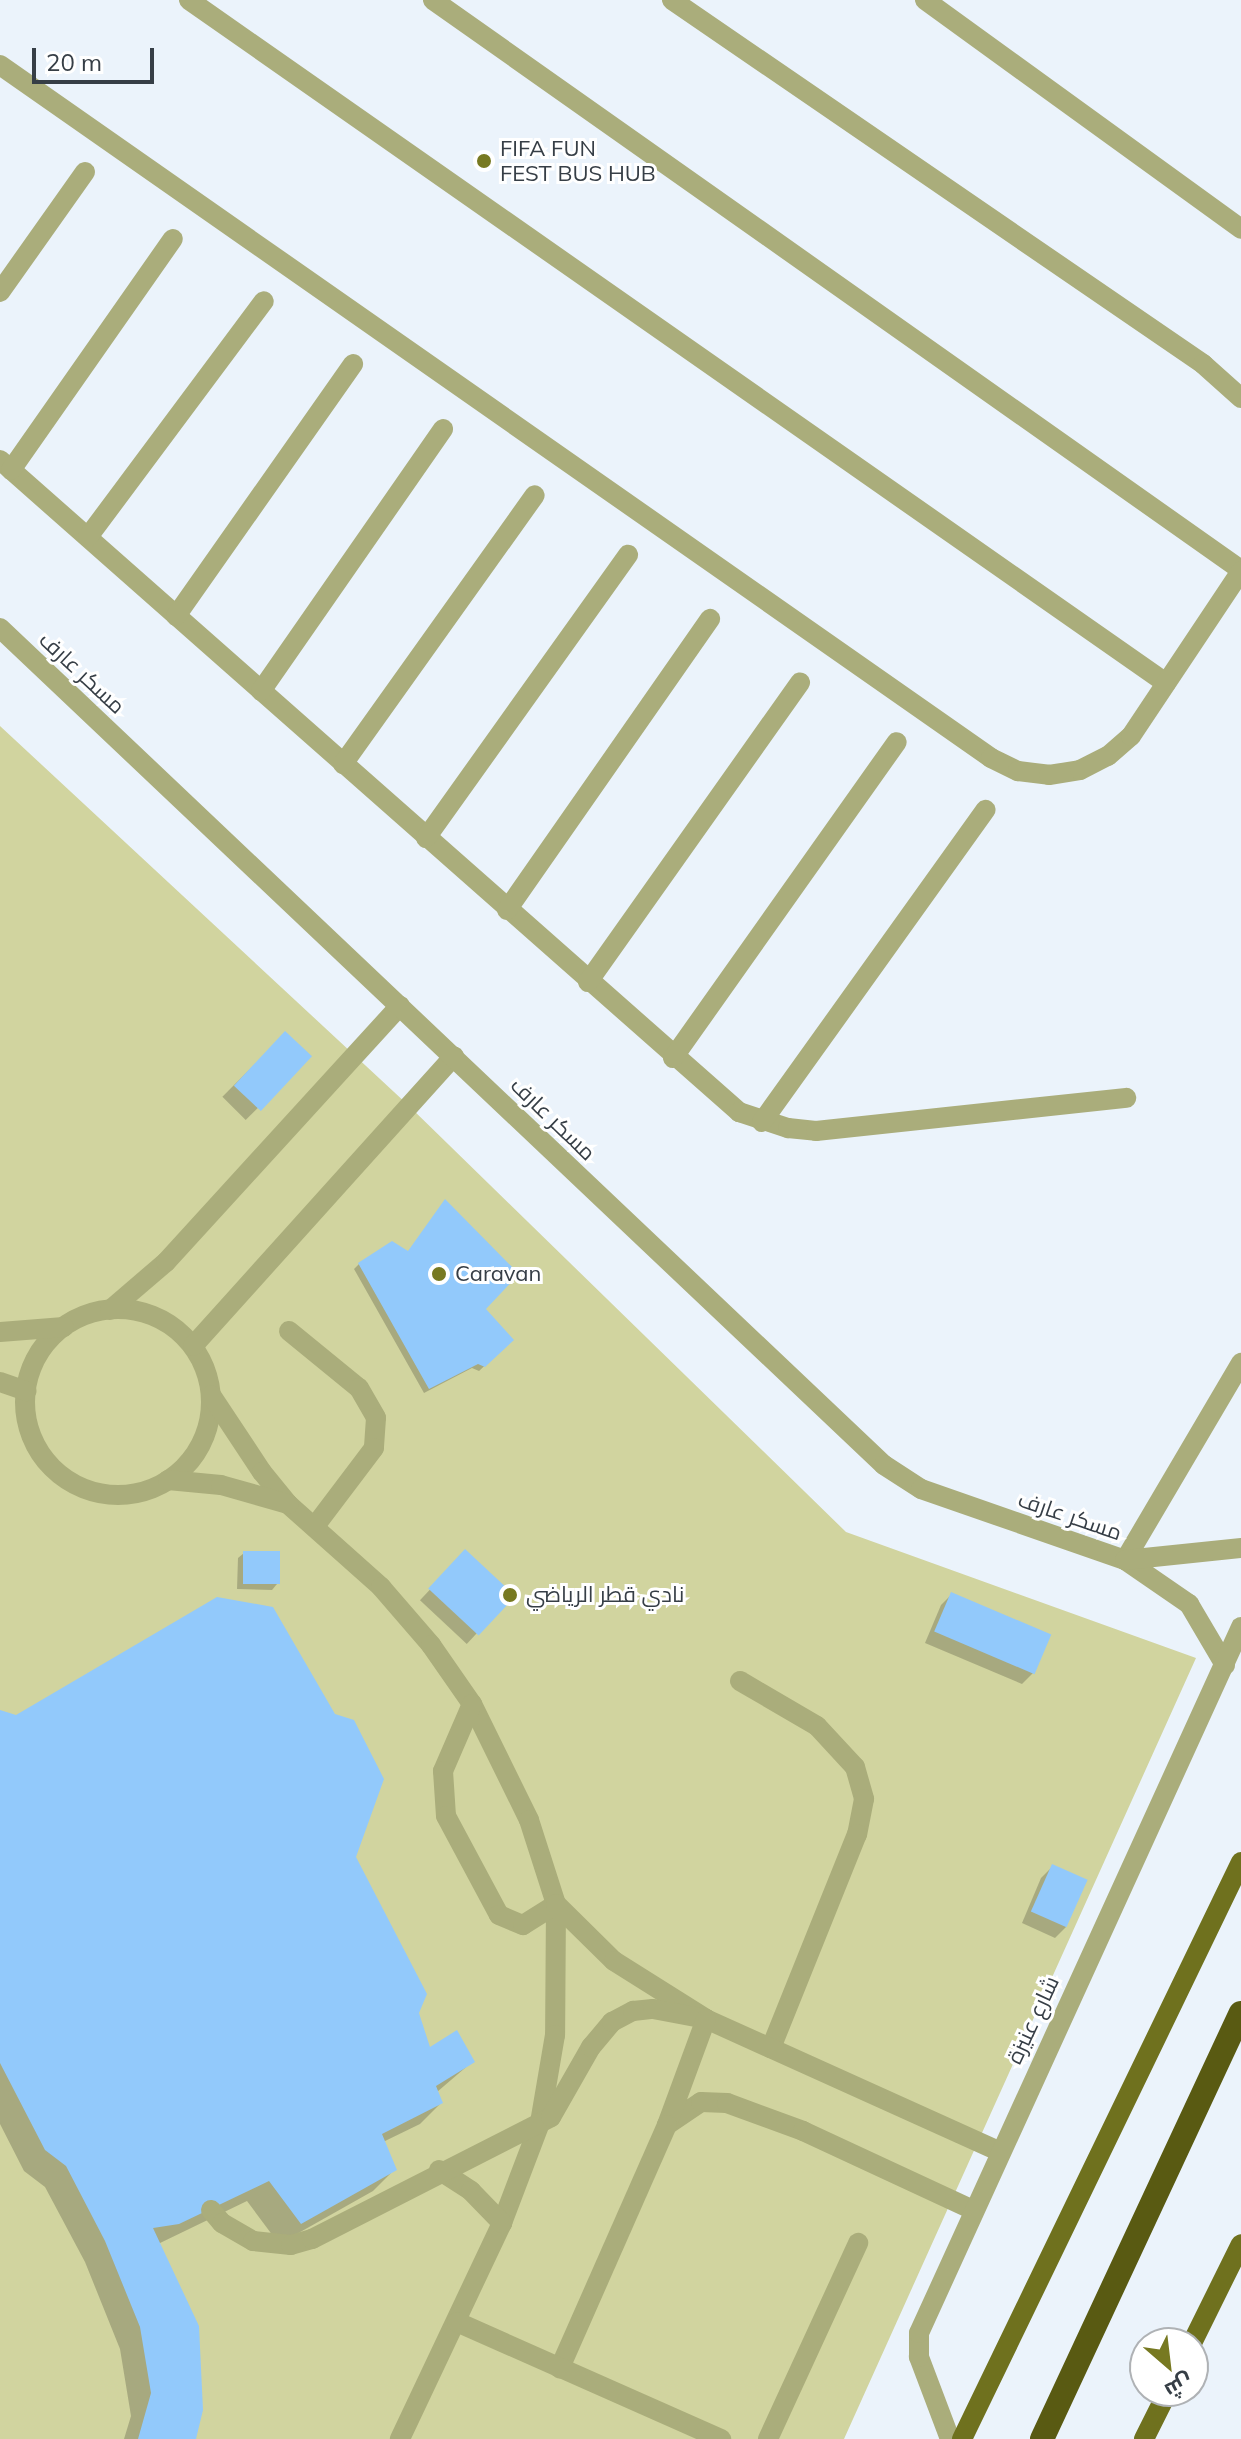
<!DOCTYPE html>
<html>
<head>
<meta charset="utf-8">
<style>
	body { margin:0 }
	#map { position:relative; width:1241px; height:2439px; overflow:hidden; background:#ebf3fb; font-family:Mulish,Cairo,sans-serif }
	div>[style] { position:absolute }
	.green>* { inset:0; background:#d1d49f }
	.shadow>* { inset:0; background:#0003; transform-origin:0 0 }
	.building>* { inset:0; background:#92c9fb; transform-origin:0 0 }
	.lane>* { height:20px; margin:-10px; padding:0 10px; transform-origin:10px; border-radius:10px; background:#aaad7b }
	.lane>.ring { margin:-10px; padding:0; box-sizing:content-box; background:none; border:20px solid #aaad7b; border-radius:50% }
	.street>* { height:20px; margin:-10px; padding:0 10px; transform-origin:10px; border-radius:10px; background:#aaad7b }
	.primary>* { height:20px; margin:-10px; padding:0 10px; transform-origin:10px; border-radius:10px; background:#6f711e }
	.highway>* { height:24px; margin:-12px; padding:0 12px; transform-origin:12px; border-radius:12px; background:#595a12 }
	.dots>* { width:22px; height:22px; translate:-50% -50%; box-sizing:border-box; border:4px solid #fff; border-radius:50% }
	span { translate:-50% -50%; white-space:nowrap; text-align:center; line-height:1.15; -webkit-text-stroke:6px #fff; paint-order:stroke }
	.poi-label { font-size:22px; color:#363e46 }
	.left { translate:0 -50%; text-align:left }
	.street-label { font-size:22px; color:#363e46 }
	.north { position:absolute; left:1129px; top:2327px; width:80px; height:80px; box-sizing:border-box; background:#fff; border:2px solid #afb2b5; border-radius:50%; rotate:152deg; font-size:22px; font-weight:700; line-height:32px; text-align:center; color:#363e46 }
	.north::after { content:''; display:block; margin:auto; width:28px; height:36px; background:#777921; clip-path:polygon(50% 0,100% 100%,50% 72%,0 100%) }
	.scale { position:absolute; left:32px; top:48px; width:122px; height:36px; box-sizing:border-box; border:4px solid #363e46; border-top:0; padding-left:10px; font-size:24px; line-height:28px; white-space:nowrap; color:#363e46; -webkit-text-stroke:6px #fff; paint-order:stroke }
</style>
</head>
<body>
<div id="map">
	<div class="green">
		<i style="clip-path:polygon(0 726px,408px 1105px,846px 1532px,1196px 1658px,844px 2439px,0 2439px)"></i>
	</div>
	<div class="shadow">
		<i style="left:286px;top:1033px;width:33px;height:90px;rotate:45deg"></i>
		<i style="clip-path:polygon(359px 1264px,483px 1309px,512px 1340px,479px 1371px,472px 1368px,424px 1393px,354px 1269px)"></i>
		<i style="left:465px;top:1552px;width:64px;height:66px;rotate:43deg"></i>
		<i style="clip-path:polygon(244px 1553px,277px 1584px,272px 1590px,237px 1589px,238px 1558px)"></i>
		<i style="clip-path:polygon(952px 1594px,1049px 1635px,1033px 1673px,1022px 1684px,925px 1643px,941px 1605px)"></i>
		<i style="clip-path:polygon(0 1712px,354px 1858px,429px 2050px,472px 2062px,437px 2092px,441px 2103px,420px 2124px,383px 2142px,394px 2170px,373px 2191px,279px 2244px,247px 2201px,158px 2244px,194px 2439px,124px 2439px,131px 2416px,120px 2349px,85px 2262px,45px 2187px,24px 2171px,0 2124px)"></i>
		<i style="clip-path:polygon(1052px 1867px,1066px 1927px,1055px 1938px,1022px 1923px,1041px 1878px)"></i>
	</div>
	<div class="building">
		<i style="left:285px;top:1031px;width:37px;height:75px;rotate:43deg"></i>
		<i style="clip-path:polygon(445px 1199px,519px 1274px,486px 1309px,514px 1340px,485px 1367px,478px 1364px,429px 1389px,358px 1263px,392px 1241px,408px 1251px)"></i>
		<i style="left:465px;top:1549px;width:69px;height:54px;rotate:43deg"></i>
		<i style="left:243px;top:1551px;width:37px;height:33px"></i>
		<i style="left:951px;top:1592px;width:109px;height:43px;rotate:23deg"></i>
		<i style="clip-path:polygon(217px 1597px,273px 1607px,335px 1714px,354px 1720px,384px 1779px,356px 1857px,427px 1994px,419px 2013px,430px 2047px,457px 2030px,475px 2062px,436px 2086px,443px 2103px,382px 2134px,397px 2170px,301px 2224px,269px 2181px,179px 2224px,153px 2228px,199px 2326px,203px 2410px,196px 2439px,138px 2439px,151px 2393px,140px 2327px,105px 2241px,66px 2166px,45px 2150px,0 2063px,0 1710px,16px 1715px)"></i>
		<i style="left:1052px;top:1864px;width:39px;height:52px;rotate:24deg"></i>
	</div>
	<div class="lane">
		<i style="left:189px;top:0;width:1192px;rotate:34.96deg"></i>
		<i style="left:433px;top:0;width:989px;rotate:35.2deg"></i>
		<i style="left:672px;top:0;width:644px;rotate:34.43deg"></i>
		<i style="left:1203px;top:364px;width:51px;rotate:41.8deg"></i>
		<i style="left:925px;top:0;width:390px;rotate:35.9deg"></i>
		<i style="left:0;top:65px;width:1209px;rotate:34.96deg"></i>
		<i style="left:991px;top:758px;width:30px;rotate:26deg"></i>
		<i style="left:1018px;top:771px;width:31px;rotate:7deg"></i>
		<i style="left:1049px;top:775px;width:31px;rotate:-9deg"></i>
		<i style="left:1080px;top:770px;width:31px;rotate:-27deg"></i>
		<i style="left:1108px;top:756px;width:30px;rotate:-41deg"></i>
		<i style="left:1131px;top:736px;width:198px;rotate:-56.3deg"></i>
		<i style="left:0;top:292px;width:147px;rotate:-54.7deg"></i>
		<i style="left:0;top:460px;width:986px;rotate:41.42deg"></i>
		<i style="left:739px;top:1112px;width:52px;rotate:18.1deg"></i>
		<i style="left:788px;top:1128px;width:28px;rotate:6deg"></i>
		<i style="left:816px;top:1131px;width:312px;rotate:-6.1deg"></i>
		<i style="left:11px;top:470px;width:282px;rotate:-55deg"></i>
		<i style="left:88px;top:537px;width:294px;rotate:-53.3deg"></i>
		<i style="left:176px;top:616px;width:308px;rotate:-54.9deg"></i>
		<i style="left:261px;top:691px;width:319px;rotate:-55.2deg"></i>
		<i style="left:343px;top:764px;width:330px;rotate:-54.5deg"></i>
		<i style="left:426px;top:838px;width:348px;rotate:-54.5deg"></i>
		<i style="left:507px;top:910px;width:355px;rotate:-55.1deg"></i>
		<i style="left:588px;top:982px;width:367px;rotate:-54.7deg"></i>
		<i style="left:673px;top:1058px;width:387px;rotate:-54.7deg"></i>
		<i style="left:762px;top:1122px;width:384px;rotate:-54.4deg"></i>
		<i class="ring" style="left:25px;top:1309px;width:166px;height:166px"></i>
		<i style="left:110px;top:1310px;width:74px;rotate:-40.6deg"></i>
		<i style="left:166px;top:1262px;width:347px;rotate:-47.6deg"></i>
		<i style="left:289px;top:1331px;width:90px;rotate:39.2deg"></i>
		<i style="left:359px;top:1388px;width:34px;rotate:60deg"></i>
		<i style="left:376px;top:1418px;width:30px;rotate:94deg"></i>
		<i style="left:374px;top:1448px;width:98px;rotate:127.1deg"></i>
		<i style="left:0;top:1332px;width:64px;rotate:-4.5deg"></i>
		<i style="left:193px;top:1346px;width:390px;rotate:-48deg"></i>
		<i style="left:0;top:1382px;width:28px;rotate:19deg"></i>
		<i style="left:211px;top:1395px;width:92px;rotate:56.5deg"></i>
		<i style="left:262px;top:1472px;width:41px;rotate:50.9deg"></i>
		<i style="left:288px;top:1504px;width:125px;rotate:41.7deg"></i>
		<i style="left:381px;top:1587px;width:77px;rotate:49.2deg"></i>
		<i style="left:431px;top:1645px;width:72px;rotate:55.2deg"></i>
		<i style="left:472px;top:1704px;width:129px;rotate:63.8deg"></i>
		<i style="left:529px;top:1820px;width:88px;rotate:72.2deg"></i>
		<i style="left:556px;top:1904px;width:131px;rotate:90.4deg"></i>
		<i style="left:555px;top:2035px;width:89px;rotate:99.7deg"></i>
		<i style="left:540px;top:2123px;width:107px;rotate:110.8deg"></i>
		<i style="left:502px;top:2223px;width:239px;rotate:115.3deg"></i>
		<i style="left:168px;top:1480px;width:53px;rotate:5.4deg"></i>
		<i style="left:221px;top:1485px;width:70px;rotate:15.8deg"></i>
		<i style="left:1125px;top:1560px;width:229px;rotate:-59.5deg"></i>
		<i style="left:740px;top:1681px;width:89px;rotate:30.3deg"></i>
		<i style="left:817px;top:1726px;width:56px;rotate:47.2deg"></i>
		<i style="left:855px;top:1767px;width:33px;rotate:74deg"></i>
		<i style="left:864px;top:1799px;width:36px;rotate:101deg"></i>
		<i style="left:857px;top:1834px;width:231px;rotate:111.9deg"></i>
		<i style="left:472px;top:1704px;width:73px;rotate:113.4deg"></i>
		<i style="left:443px;top:1771px;width:45px;rotate:86.2deg"></i>
		<i style="left:446px;top:1816px;width:112px;rotate:61.8deg"></i>
		<i style="left:499px;top:1915px;width:26px;rotate:23deg"></i>
		<i style="left:523px;top:1925px;width:39px;rotate:-32deg"></i>
		<i style="left:556px;top:1904px;width:81px;rotate:44.5deg"></i>
		<i style="left:614px;top:1961px;width:109px;rotate:32.2deg"></i>
		<i style="left:706px;top:2019px;width:323px;rotate:24.3deg"></i>
		<i style="left:667px;top:2125px;width:41px;rotate:-34.1deg"></i>
		<i style="left:701px;top:2102px;width:26px;rotate:2deg"></i>
		<i style="left:727px;top:2103px;width:81px;rotate:20.2deg"></i>
		<i style="left:803px;top:2131px;width:187px;rotate:24.9deg"></i>
		<i style="left:439px;top:2170px;width:38px;rotate:33deg"></i>
		<i style="left:471px;top:2191px;width:45px;rotate:45.9deg"></i>
		<i style="left:211px;top:2210px;width:17px;rotate:50deg"></i>
		<i style="left:222px;top:2223px;width:36px;rotate:30deg"></i>
		<i style="left:253px;top:2241px;width:38px;rotate:6deg"></i>
		<i style="left:291px;top:2245px;width:22px;rotate:-16deg"></i>
		<i style="left:312px;top:2239px;width:268px;rotate:-27deg"></i>
		<i style="left:551px;top:2117px;width:81px;rotate:-60.3deg"></i>
		<i style="left:591px;top:2047px;width:33px;rotate:-50deg"></i>
		<i style="left:612px;top:2022px;width:24px;rotate:-28deg"></i>
		<i style="left:633px;top:2011px;width:20px;rotate:-6deg"></i>
		<i style="left:653px;top:2009px;width:54px;rotate:10.7deg"></i>
		<i style="left:706px;top:2019px;width:113px;rotate:110.2deg"></i>
		<i style="left:667px;top:2125px;width:266px;rotate:113.8deg"></i>
		<i style="left:457px;top:2322px;width:289px;rotate:23.9deg"></i>
		<i style="left:768px;top:2439px;width:216px;rotate:-65.3deg"></i>
	</div>
	<div class="street">
		<i style="left:0;top:628px;width:1217px;rotate:43.44deg"></i>
		<i style="left:884px;top:1465px;width:44px;rotate:33deg"></i>
		<i style="left:921px;top:1489px;width:216px;rotate:19.2deg"></i>
		<i style="left:1125px;top:1560px;width:78px;rotate:34.5deg"></i>
		<i style="left:1189px;top:1604px;width:71px;rotate:59.5deg"></i>
		<i style="left:1125px;top:1560px;width:117px;rotate:-5.9deg"></i>
		<i style="left:950px;top:2439px;width:88px;rotate:-110.7deg"></i>
		<i style="left:919px;top:2357px;width:24px;rotate:-90deg"></i>
		<i style="left:919px;top:2333px;width:776px;rotate:-65.48deg"></i>
	</div>
	<div class="primary">
		<i style="left:1192px;top:2343px;width:110px;rotate:-63.7deg"></i>
		<i style="left:962px;top:2439px;width:641px;rotate:-64.19deg"></i>
		<i style="left:1144px;top:2439px;width:54px;rotate:-63.4deg"></i>
	</div>
	<div class="highway">
		<i style="left:1042px;top:2439px;width:470px;rotate:-65deg"></i>
	</div>
	<div class="dots">
		<i style="left:484px;top:161px;background:#777921"></i>
		<i style="left:439px;top:1274px;background:#777921"></i>
		<i style="left:510px;top:1595px;background:#777921"></i>
	</div>
	<div class="poi-label">
		<span class="left" style="left:500px;top:161px">FIFA FUN<br>FEST BUS HUB</span>
		<span class="left" style="left:455px;top:1274px">Caravan</span>
		<span class="left" style="left:526px;top:1595px">نادي قطر الرياضي</span>
	</div>
	<div class="street-label">
		<span style="left:82px;top:673px;rotate:43deg">مسكر عارف</span>
		<span style="left:553px;top:1119px;rotate:44deg">مسكر عارف</span>
		<span style="left:1070px;top:1516px;rotate:19deg">مسكر عارف</span>
		<span style="left:1033px;top:2020px;rotate:-65deg">شارع عنيزة</span>
	</div>
	<div class="north">ش</div>
	<div class="scale">20 m</div>
</div>
</body>
</html>
